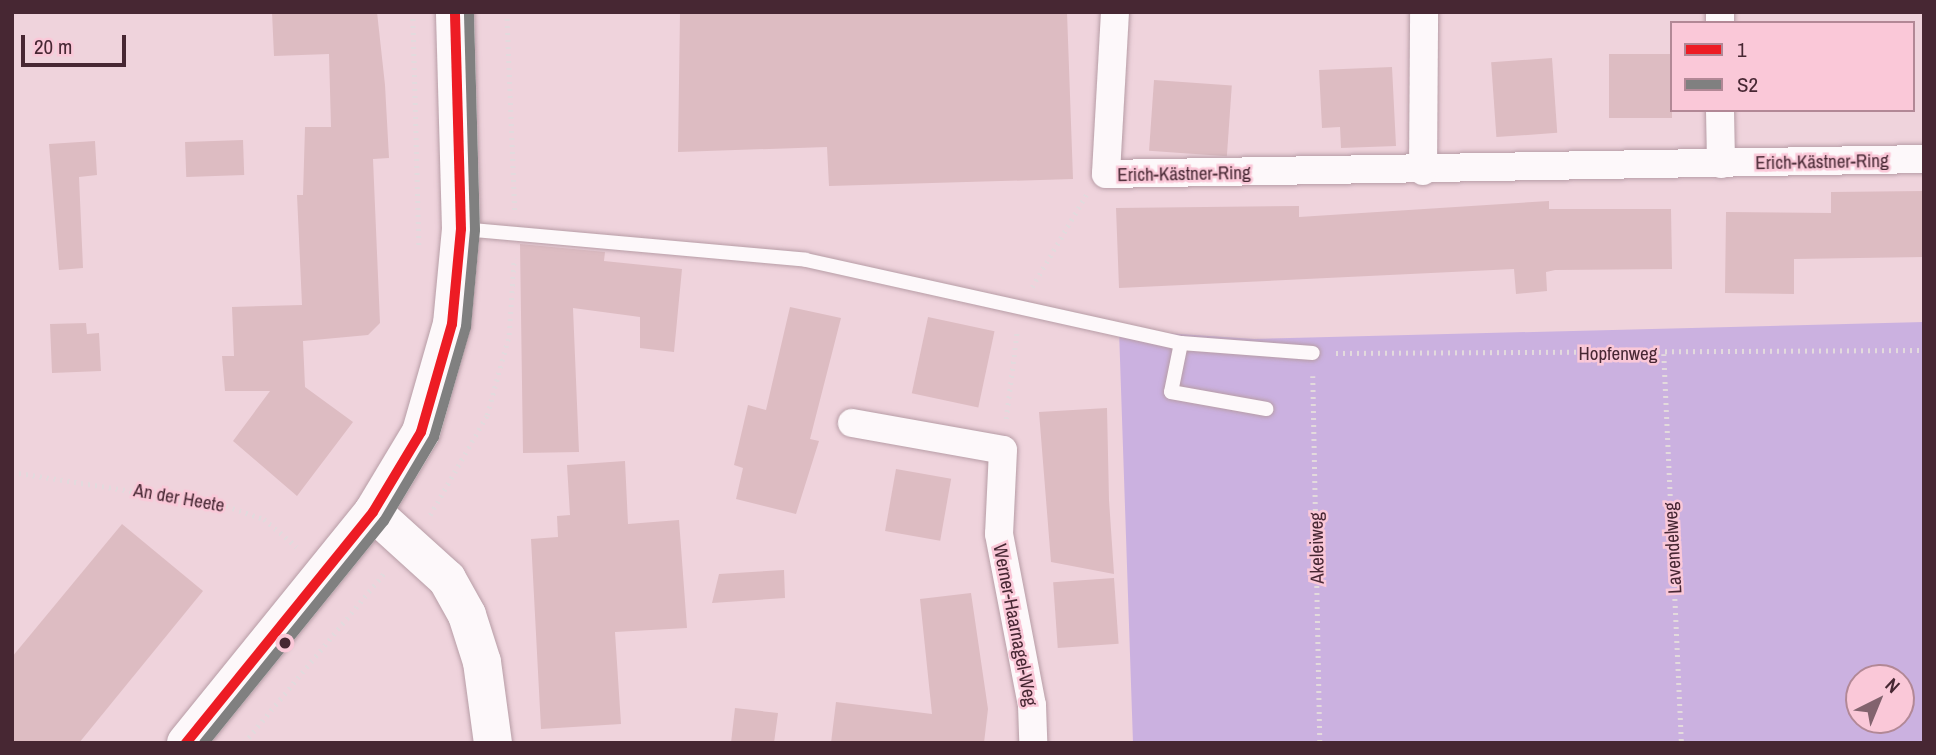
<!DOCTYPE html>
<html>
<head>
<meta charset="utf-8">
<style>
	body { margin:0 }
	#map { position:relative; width:1936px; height:755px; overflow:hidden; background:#efd3dc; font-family:"Archivo Narrow",sans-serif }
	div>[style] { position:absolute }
	.green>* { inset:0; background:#cbb1e0 }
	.building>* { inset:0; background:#ddbcc2; transform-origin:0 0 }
	.path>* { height:4.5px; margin-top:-2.25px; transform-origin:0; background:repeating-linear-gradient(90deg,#e3dadd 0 2px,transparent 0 7px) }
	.roads { filter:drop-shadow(0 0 2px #b79da6) drop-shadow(0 0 2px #b79da6) }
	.lane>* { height:14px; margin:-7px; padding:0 7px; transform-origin:7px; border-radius:7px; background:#fdf8fa }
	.street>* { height:28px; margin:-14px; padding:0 14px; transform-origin:14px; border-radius:14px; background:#fdf8fa }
	.secondary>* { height:38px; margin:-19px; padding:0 19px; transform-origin:19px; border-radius:19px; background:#fdf8fa }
	.bus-1>* { height:10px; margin:-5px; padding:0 5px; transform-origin:5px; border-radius:5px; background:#ed1c24 }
	.bus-2>* { height:10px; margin:-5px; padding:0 5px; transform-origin:5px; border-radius:5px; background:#808080 }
	.dots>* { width:19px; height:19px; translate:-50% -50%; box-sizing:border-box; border:4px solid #fac8d8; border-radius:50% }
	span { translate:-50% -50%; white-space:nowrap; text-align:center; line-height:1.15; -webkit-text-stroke:5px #fac8d8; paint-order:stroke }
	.street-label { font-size:19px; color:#472733 }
	.frame { position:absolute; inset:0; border:14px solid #472733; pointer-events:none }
	.legend { position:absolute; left:1670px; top:21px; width:245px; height:91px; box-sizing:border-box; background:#fac8d8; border:2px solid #b28896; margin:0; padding:9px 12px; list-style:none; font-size:21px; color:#472733 }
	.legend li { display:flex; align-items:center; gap:14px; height:35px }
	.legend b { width:35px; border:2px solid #b28896 }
	.north { position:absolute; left:1845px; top:664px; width:70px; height:70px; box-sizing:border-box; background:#fac8d8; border:2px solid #b28896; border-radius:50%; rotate:43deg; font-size:19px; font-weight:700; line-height:28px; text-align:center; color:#472733 }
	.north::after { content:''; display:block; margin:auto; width:24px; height:32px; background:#82636e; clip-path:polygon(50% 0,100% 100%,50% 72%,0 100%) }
	.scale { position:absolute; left:21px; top:35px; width:105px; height:32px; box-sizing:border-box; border:4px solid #472733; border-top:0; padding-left:9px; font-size:21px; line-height:24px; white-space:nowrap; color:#472733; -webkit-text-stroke:5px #fac8d8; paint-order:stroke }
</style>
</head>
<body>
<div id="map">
	<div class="green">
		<i style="clip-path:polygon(evenodd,1924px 322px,1924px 743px,1133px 743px,1119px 330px,1254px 339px,1924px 322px,1859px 678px,1901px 678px,1901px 720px,1859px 720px,1859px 678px)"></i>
	</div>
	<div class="building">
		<i style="clip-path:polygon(272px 12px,377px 12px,385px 85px,389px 158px,373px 159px,380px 323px,368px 335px,303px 341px,305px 387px,353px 422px,297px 496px,233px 441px,270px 391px,225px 391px,222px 356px,234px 356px,232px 307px,302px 305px,297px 195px,303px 195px,305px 127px,331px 127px,329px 54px,274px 56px)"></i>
		<i style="clip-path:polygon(680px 12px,1067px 12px,1073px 179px,829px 186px,827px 147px,678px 152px)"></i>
		<i style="left:1672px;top:54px;width:64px;height:63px;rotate:90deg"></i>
		<i style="left:1552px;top:58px;width:75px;height:61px;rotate:86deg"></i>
		<i style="clip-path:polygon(1392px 67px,1396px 146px,1341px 148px,1340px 127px,1322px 128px,1319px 70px)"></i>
		<i style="left:1154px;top:80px;width:78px;height:71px;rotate:4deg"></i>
		<i style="left:243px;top:140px;width:35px;height:58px;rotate:88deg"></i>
		<i style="clip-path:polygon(95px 141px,97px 175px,79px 177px,83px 268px,59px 270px,49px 144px)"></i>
		<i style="clip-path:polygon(1924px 191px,1924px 257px,1794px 259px,1794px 294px,1725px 293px,1726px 212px,1831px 213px,1831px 192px)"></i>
		<i style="clip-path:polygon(1549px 201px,1549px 209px,1671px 209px,1672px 269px,1555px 270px,1546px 272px,1547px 291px,1516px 294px,1514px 269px,1119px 288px,1116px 208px,1299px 206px,1299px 217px)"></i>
		<i style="clip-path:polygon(520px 244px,605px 252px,604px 261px,682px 269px,674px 352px,640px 348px,640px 317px,573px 308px,579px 452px,523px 453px)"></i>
		<i style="clip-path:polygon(790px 307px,841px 318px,810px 439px,819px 441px,796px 514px,736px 499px,743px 468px,734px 465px,748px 405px,766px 410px)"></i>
		<i style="left:928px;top:317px;width:68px;height:78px;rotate:12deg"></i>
		<i style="clip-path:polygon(86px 323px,87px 334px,99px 333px,101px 371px,52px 373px,50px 324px)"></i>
		<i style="clip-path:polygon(1107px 408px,1109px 500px,1114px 574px,1051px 562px,1039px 412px)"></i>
		<i style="clip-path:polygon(625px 461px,628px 524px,679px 520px,687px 628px,615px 632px,621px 724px,541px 729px,531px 539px,558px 537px,557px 516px,570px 515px,567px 465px)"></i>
		<i style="left:896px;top:469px;width:56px;height:63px;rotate:10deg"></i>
		<i style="clip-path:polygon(122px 524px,203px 591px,79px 743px,12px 743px,12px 657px)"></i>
		<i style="clip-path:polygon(784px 570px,785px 598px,712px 603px,719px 574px)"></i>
		<i style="left:1114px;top:578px;width:66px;height:61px;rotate:86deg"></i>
		<i style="clip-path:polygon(971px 593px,988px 709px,984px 743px,831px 743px,836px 702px,932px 714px,920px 599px)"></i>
		<i style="clip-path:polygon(735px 708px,778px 713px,774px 743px,731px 743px)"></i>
	</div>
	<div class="path">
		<i style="left:413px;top:12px;width:235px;rotate:88.5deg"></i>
		<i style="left:507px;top:12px;width:199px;rotate:87.7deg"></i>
		<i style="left:1032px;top:287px;width:107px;rotate:-59.6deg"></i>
		<i style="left:1336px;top:353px;width:588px;rotate:-0.29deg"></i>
		<i style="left:1664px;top:354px;width:389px;rotate:87.4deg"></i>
		<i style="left:1313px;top:376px;width:367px;rotate:88.9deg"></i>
		<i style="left:1006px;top:419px;width:89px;rotate:-82.9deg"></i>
		<i style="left:12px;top:472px;width:217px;rotate:9deg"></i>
		<i style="left:226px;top:506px;width:40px;rotate:18.9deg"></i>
		<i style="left:264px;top:519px;width:43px;rotate:40.3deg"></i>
		<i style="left:430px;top:515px;width:115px;rotate:-60.3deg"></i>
		<i style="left:487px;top:415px;width:83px;rotate:-74.6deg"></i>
		<i style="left:509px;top:335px;width:77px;rotate:-86.3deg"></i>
		<i style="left:244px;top:743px;width:223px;rotate:-50.5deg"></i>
	</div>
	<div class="roads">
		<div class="lane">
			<i style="left:462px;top:229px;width:345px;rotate:5.1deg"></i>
			<i style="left:806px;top:260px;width:384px;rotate:12.5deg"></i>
			<i style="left:1181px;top:343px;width:132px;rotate:4.3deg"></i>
			<i style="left:1181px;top:343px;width:50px;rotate:101.5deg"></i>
			<i style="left:1171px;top:392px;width:97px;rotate:10.1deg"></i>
		</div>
		<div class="street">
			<i style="left:1115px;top:12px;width:162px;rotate:93.2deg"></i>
			<i style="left:1106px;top:174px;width:818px;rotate:-1.05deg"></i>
			<i style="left:1720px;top:12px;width:11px;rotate:90deg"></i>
			<i style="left:1720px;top:110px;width:54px;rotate:88.9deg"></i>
			<i style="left:1423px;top:171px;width:159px;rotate:-89.6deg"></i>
			<i style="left:852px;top:423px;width:153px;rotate:10.1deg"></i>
			<i style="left:1003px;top:450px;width:84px;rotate:92.7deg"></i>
			<i style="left:999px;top:534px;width:174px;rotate:79.1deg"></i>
			<i style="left:1032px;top:705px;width:38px;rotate:88deg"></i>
		</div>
		<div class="secondary">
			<i style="left:373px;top:512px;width:100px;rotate:42.2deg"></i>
			<i style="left:447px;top:579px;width:41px;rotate:60.9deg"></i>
			<i style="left:467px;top:615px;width:49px;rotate:72.3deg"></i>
			<i style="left:482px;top:662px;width:82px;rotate:82.3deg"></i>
			<i style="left:186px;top:743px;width:297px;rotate:-51deg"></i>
			<i style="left:373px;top:512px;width:93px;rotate:-59deg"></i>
			<i style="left:421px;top:432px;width:112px;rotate:-74deg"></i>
			<i style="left:452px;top:324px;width:95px;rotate:-84.6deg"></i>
			<i style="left:461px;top:229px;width:217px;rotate:-91.6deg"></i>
		</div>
	</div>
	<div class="bus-1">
		<i style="left:186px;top:743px;width:297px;rotate:-51deg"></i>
		<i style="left:373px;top:512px;width:93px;rotate:-59deg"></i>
		<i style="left:421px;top:432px;width:112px;rotate:-74deg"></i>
		<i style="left:452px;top:324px;width:95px;rotate:-84.6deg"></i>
		<i style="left:461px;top:229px;width:217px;rotate:-91.6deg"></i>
	</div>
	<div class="bus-2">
		<i style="left:204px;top:743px;width:286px;rotate:-51deg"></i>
		<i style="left:384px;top:521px;width:98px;rotate:-59.2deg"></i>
		<i style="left:434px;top:437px;width:115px;rotate:-73.8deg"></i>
		<i style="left:466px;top:327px;width:97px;rotate:-84.7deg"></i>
		<i style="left:475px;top:230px;width:218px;rotate:-91.6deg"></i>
	</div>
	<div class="dots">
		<i style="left:285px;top:643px;background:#472733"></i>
	</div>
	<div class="street-label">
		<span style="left:1822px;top:162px;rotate:-1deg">Erich-Kästner-Ring</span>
		<span style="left:1184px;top:174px;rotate:-1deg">Erich-Kästner-Ring</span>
		<span style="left:1618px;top:354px">Hopfenweg</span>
		<span style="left:179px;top:498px;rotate:10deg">An der Heete</span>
		<span style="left:1317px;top:548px;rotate:-91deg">Akeleiweg</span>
		<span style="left:1673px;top:548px;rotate:-93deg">Lavendelweg</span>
		<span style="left:1015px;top:625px;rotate:79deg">Werner-Haarnagel-Weg</span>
	</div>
	<div class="frame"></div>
	<ul class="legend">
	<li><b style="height:9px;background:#ed1c24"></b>1</li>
	<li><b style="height:9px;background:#808080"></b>S2</li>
	</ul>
	<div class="north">N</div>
	<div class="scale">20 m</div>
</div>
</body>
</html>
